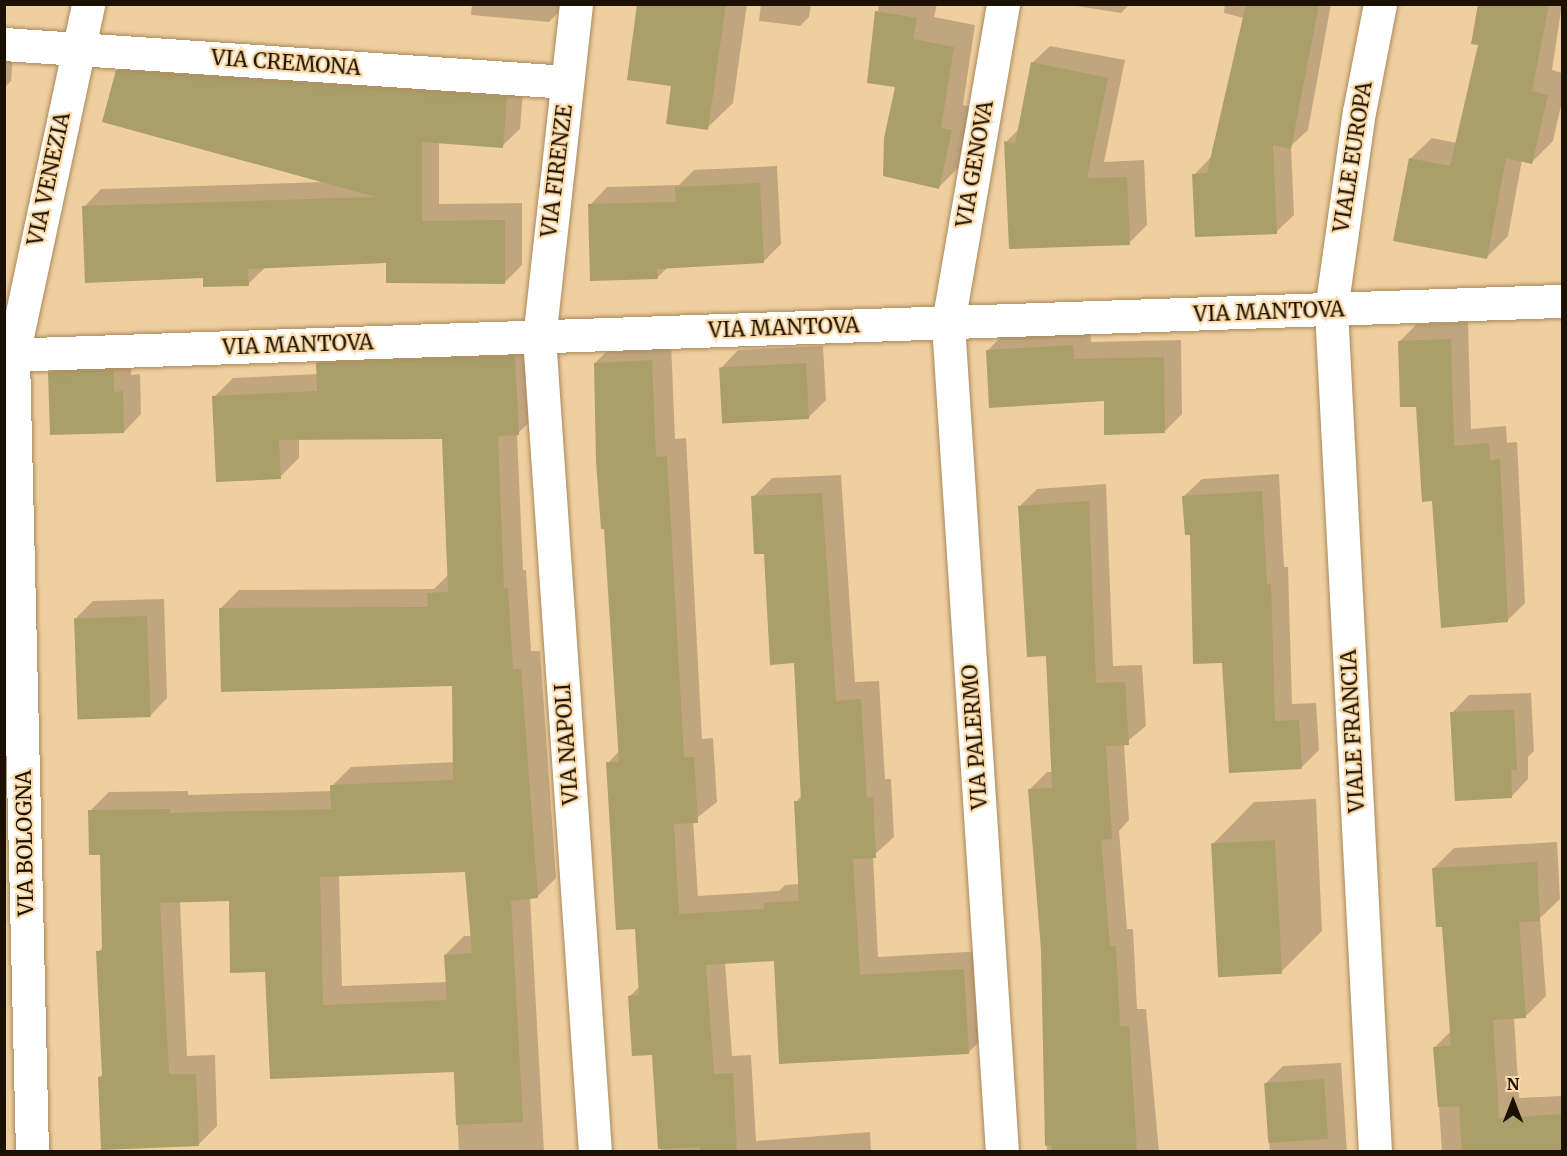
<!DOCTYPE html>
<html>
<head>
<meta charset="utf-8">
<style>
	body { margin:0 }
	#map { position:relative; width:1567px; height:1156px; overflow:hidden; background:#f0cf9f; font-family:Merriweather,serif }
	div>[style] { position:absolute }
	.shadow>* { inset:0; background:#0003 }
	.building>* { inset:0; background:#aa9e69; transform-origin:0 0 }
	.roads { filter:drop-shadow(0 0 2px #a8895b) drop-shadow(0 0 2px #a8895b) }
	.minor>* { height:33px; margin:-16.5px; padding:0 16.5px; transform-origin:16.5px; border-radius:16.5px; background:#fff }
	span { translate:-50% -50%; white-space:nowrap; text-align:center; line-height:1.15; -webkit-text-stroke:4.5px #fddcab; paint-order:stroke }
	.street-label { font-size:21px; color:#1b1001 }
	.frame { position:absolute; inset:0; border:6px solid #1b1001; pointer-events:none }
	.north { position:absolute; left:1483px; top:1072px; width:60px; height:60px; -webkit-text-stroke:4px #fddcab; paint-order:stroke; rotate:0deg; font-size:16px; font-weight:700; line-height:24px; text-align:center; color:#1b1001 }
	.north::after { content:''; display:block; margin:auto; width:21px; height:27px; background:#1b1001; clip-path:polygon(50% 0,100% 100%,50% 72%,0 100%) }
</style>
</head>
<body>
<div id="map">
	<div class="shadow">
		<i style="clip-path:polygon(472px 4px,566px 4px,549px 22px,471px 15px)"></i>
		<i style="clip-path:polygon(639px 4px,747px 4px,733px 103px,707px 128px,672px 84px)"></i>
		<i style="clip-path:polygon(761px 4px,811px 4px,809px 17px,800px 26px,759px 21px)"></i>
		<i style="clip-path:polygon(879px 4px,937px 4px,934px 17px,975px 25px,963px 105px,973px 108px,961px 165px,939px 187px,897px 86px,868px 81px)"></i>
		<i style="clip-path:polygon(1064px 4px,1130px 4px,1121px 13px)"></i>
		<i style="clip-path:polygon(1225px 4px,1331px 4px,1308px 130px,1291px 146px,1294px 215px,1276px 232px,1194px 175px,1211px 157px,1244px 18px,1224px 13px)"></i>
		<i style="clip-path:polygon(1480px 4px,1562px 4px,1552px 70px,1562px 73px,1562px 101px,1553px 141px,1532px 162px,1522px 160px,1508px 236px,1487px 257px,1410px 159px,1432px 138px,1457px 143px,1480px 44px)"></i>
		<i style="clip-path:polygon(4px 32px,14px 43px,11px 81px,4px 88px)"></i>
		<i style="clip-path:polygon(1050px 46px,1125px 60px,1104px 162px,1144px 160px,1147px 225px,1129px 243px,1006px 142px,1019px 129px,1032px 63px)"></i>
		<i style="clip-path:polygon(135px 53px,524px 80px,520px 129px,502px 146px,439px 142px,439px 204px,522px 203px,522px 265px,505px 282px,387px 262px,266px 267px,248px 284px,205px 276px,84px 207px,101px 189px,324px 182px,117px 71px)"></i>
		<i style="clip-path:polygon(777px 166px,781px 244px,763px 262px,668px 267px,657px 278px,590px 205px,607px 187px,679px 185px,694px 170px)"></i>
		<i style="clip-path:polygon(4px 227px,6px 273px,4px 275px)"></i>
		<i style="clip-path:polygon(1468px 322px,1471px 429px,1506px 426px,1507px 443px,1517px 442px,1525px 603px,1507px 621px,1434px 500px,1417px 405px,1399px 342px,1417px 324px)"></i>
		<i style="clip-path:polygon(1090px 328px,1091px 342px,1181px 340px,1182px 414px,1164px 432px,1105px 400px,988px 350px,1005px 333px)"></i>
		<i style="clip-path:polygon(evenodd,534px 338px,537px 415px,517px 434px,523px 570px,526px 570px,531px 651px,540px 651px,556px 878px,537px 897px,530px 897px,544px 1152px,459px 1152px,455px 1071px,272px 1078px,266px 970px,230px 900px,180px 901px,187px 1056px,215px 1055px,217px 1126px,198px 1145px,100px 1077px,104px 1073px,98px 952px,104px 946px,102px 853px,90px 811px,109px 792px,188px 791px,188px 795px,332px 791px,332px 786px,351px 767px,456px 762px,453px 684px,220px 609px,239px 590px,434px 589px,449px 574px,443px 437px,299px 438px,299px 458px,280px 477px,214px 397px,233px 378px,318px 374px,317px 364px,336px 345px,534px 338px,466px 871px,472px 936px,464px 936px,445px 955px,447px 982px,342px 986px,339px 875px,466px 871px)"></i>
		<i style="clip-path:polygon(671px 342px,675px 439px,686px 438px,702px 739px,713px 738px,717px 802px,693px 821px,698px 896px,779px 891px,785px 885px,800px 884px,796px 802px,802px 795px,795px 662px,753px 497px,772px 478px,841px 475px,855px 682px,879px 681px,885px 779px,891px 779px,894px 837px,873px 856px,878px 957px,983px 951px,987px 1034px,968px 1053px,775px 959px,725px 962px,732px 1056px,751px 1055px,756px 1141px,870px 1132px,871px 1152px,661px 1152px,654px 1053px,629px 997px,640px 986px,636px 927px,608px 763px,619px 751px,595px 363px,614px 344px)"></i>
		<i style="clip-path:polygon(823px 346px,826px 400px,808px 418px,721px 368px,738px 350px)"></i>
		<i style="clip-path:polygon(131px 353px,131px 375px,140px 374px,141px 414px,124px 432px,50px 373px,67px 355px)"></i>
		<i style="clip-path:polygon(1279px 474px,1284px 567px,1288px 567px,1292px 704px,1316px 703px,1319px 750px,1301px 768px,1223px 661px,1184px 496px,1202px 479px)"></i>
		<i style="clip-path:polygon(1106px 484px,1113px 666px,1142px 665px,1146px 726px,1124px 744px,1129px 820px,1119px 831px,1127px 929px,1133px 929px,1137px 1009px,1146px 1009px,1159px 1152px,1047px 1152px,1042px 949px,1029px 790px,1047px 772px,1053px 772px,1047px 654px,1020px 506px,1037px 489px)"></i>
		<i style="clip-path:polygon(164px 599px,167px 698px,150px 716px,75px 619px,93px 601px)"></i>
		<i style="clip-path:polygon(1531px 693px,1534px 751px,1528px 757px,1528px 779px,1511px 797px,1452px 713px,1469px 695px)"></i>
		<i style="clip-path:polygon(1316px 799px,1322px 931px,1280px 973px,1213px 844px,1254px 802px)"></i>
		<i style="clip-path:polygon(1557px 842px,1560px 899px,1540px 918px,1546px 996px,1526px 1016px,1514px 1017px,1519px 1098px,1562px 1096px,1562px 1152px,1442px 1152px,1435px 1047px,1451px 1031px,1443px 925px,1433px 869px,1454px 848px)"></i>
		<i style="clip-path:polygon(1341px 1063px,1347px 1152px,1270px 1152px,1265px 1084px,1283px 1066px)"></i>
	</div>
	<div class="building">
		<i style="clip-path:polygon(637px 4px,726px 4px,708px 130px,666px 124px,671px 86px,627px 80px)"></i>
		<i style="clip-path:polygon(1246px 4px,1319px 4px,1291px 149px,1273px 145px,1277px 234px,1195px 237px,1192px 174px,1207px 173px)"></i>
		<i style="clip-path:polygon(1478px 4px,1549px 4px,1532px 91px,1548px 95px,1532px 164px,1506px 158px,1487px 259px,1393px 241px,1409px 158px,1450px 166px,1478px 45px,1471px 44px)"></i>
		<i style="clip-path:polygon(875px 11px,917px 18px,913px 39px,954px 47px,941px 128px,952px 130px,939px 189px,883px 176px,884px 138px,895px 87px,867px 83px)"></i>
		<i style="clip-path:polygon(1031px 62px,1108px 78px,1087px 178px,1127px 177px,1130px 245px,1009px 249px,1004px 141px,1015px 144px)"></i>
		<i style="clip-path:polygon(116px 70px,507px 97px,503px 148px,422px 142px,422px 221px,505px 220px,505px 284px,386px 283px,386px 263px,248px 269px,249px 286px,203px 287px,203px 278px,85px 283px,82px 206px,376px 197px,102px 122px)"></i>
		<i style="clip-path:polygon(760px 183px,764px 263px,657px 269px,658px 279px,590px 281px,588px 204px,676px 202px,675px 187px)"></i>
		<i style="clip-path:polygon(1451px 339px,1454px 446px,1489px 443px,1490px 460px,1500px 459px,1508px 622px,1441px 628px,1432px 501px,1422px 502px,1416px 407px,1400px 407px,1398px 341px)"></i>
		<i style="clip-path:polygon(1073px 345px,1074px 359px,1164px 357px,1165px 433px,1104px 435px,1104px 401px,989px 408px,986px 350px)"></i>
		<i style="clip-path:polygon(evenodd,515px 356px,519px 435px,498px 436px,504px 589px,508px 588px,513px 669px,521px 669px,538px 898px,511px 901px,523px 1122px,456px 1125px,454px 1072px,270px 1079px,265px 972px,230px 973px,229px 901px,160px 903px,169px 1074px,196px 1074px,199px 1146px,101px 1150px,98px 1077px,102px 1076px,96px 951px,102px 951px,100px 855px,89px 855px,88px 810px,170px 809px,170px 813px,331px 809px,330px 785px,453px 780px,452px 686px,221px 692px,219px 608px,428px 607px,427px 593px,448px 592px,442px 439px,279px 440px,281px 479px,216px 482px,212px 396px,317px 391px,316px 363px,515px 356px,465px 872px,472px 953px,444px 955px,447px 1000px,323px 1005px,320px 877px,465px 872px)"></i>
		<i style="clip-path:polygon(652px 360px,656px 457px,667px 456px,684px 757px,694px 757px,698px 823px,674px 824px,679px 914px,764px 909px,764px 903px,799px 901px,794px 801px,801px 801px,794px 663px,770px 665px,764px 554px,754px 554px,751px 496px,822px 493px,836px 701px,861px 699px,867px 798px,873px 797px,876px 858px,853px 859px,860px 975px,964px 969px,969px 1054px,779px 1064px,774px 961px,706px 965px,714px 1074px,733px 1073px,737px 1152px,700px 1152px,700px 1147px,658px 1149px,652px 1055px,632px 1056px,628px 996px,639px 995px,635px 929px,616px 930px,606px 762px,619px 762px,604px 529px,601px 529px,596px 461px,594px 363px)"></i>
		<i style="left:806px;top:363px;width:56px;height:87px;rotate:87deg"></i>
		<i style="clip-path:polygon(114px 370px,114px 392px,123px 391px,124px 433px,50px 435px,48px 372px)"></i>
		<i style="clip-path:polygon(1262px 491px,1267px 584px,1271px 584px,1275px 721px,1299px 720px,1302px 769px,1229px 773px,1222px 663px,1193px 664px,1190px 535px,1185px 535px,1182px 496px)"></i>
		<i style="clip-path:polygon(1089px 501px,1096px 683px,1125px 682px,1129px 745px,1106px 746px,1112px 839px,1101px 840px,1110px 946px,1116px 946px,1120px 1026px,1129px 1026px,1137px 1152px,1052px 1152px,1051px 1145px,1045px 1146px,1041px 950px,1028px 789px,1052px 788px,1046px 656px,1027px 657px,1018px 506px)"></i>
		<i style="left:147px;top:616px;width:101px;height:73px;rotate:88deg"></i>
		<i style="clip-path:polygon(1514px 710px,1517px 770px,1511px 770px,1512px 798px,1455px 801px,1450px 712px)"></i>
		<i style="left:1275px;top:840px;width:134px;height:64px;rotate:87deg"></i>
		<i style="clip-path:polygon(1537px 862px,1540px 921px,1519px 922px,1526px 1018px,1493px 1020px,1499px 1118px,1563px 1114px,1563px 1152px,1462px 1152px,1459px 1106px,1438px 1107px,1433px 1047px,1451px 1046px,1442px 927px,1436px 927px,1432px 868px)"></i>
		<i style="left:1324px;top:1079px;width:60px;height:60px;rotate:86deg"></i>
	</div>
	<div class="roads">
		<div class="minor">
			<i style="left:576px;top:4px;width:335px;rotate:96.3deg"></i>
			<i style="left:539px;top:337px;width:817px;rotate:86.07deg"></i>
			<i style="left:4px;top:44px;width:564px;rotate:3.86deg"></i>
			<i style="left:4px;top:355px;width:1559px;rotate:-1.99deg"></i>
			<i style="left:32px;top:1152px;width:797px;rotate:-91.37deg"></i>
			<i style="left:13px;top:355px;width:359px;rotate:-77.9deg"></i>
			<i style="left:1002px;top:1152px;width:831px;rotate:-93.73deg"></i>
			<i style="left:948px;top:323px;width:324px;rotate:-80.2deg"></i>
			<i style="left:1375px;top:1152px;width:843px;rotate:-92.99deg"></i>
			<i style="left:1331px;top:310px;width:200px;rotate:-82deg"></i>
			<i style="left:1359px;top:112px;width:110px;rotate:-79deg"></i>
		</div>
	</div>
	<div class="street-label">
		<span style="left:286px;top:63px;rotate:4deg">VIA CREMONA</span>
		<span style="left:1353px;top:157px;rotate:-81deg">VIALE EUROPA</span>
		<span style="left:975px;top:164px;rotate:-80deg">VIA GENOVA</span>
		<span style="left:557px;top:171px;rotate:-83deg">VIA FIRENZE</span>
		<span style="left:49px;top:179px;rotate:-78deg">VIA VENEZIA</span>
		<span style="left:1269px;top:312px;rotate:-2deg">VIA MANTOVA</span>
		<span style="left:784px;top:328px;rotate:-2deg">VIA MANTOVA</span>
		<span style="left:298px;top:345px;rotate:-2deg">VIA MANTOVA</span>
		<span style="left:1353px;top:731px;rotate:-93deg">VIALE FRANCIA</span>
		<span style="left:975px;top:737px;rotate:-94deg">VIA PALERMO</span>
		<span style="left:567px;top:744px;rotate:-94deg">VIA NAPOLI</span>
		<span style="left:25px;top:843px;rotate:-91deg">VIA BOLOGNA</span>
	</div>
	<div class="frame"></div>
	<div class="north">N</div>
</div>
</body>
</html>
